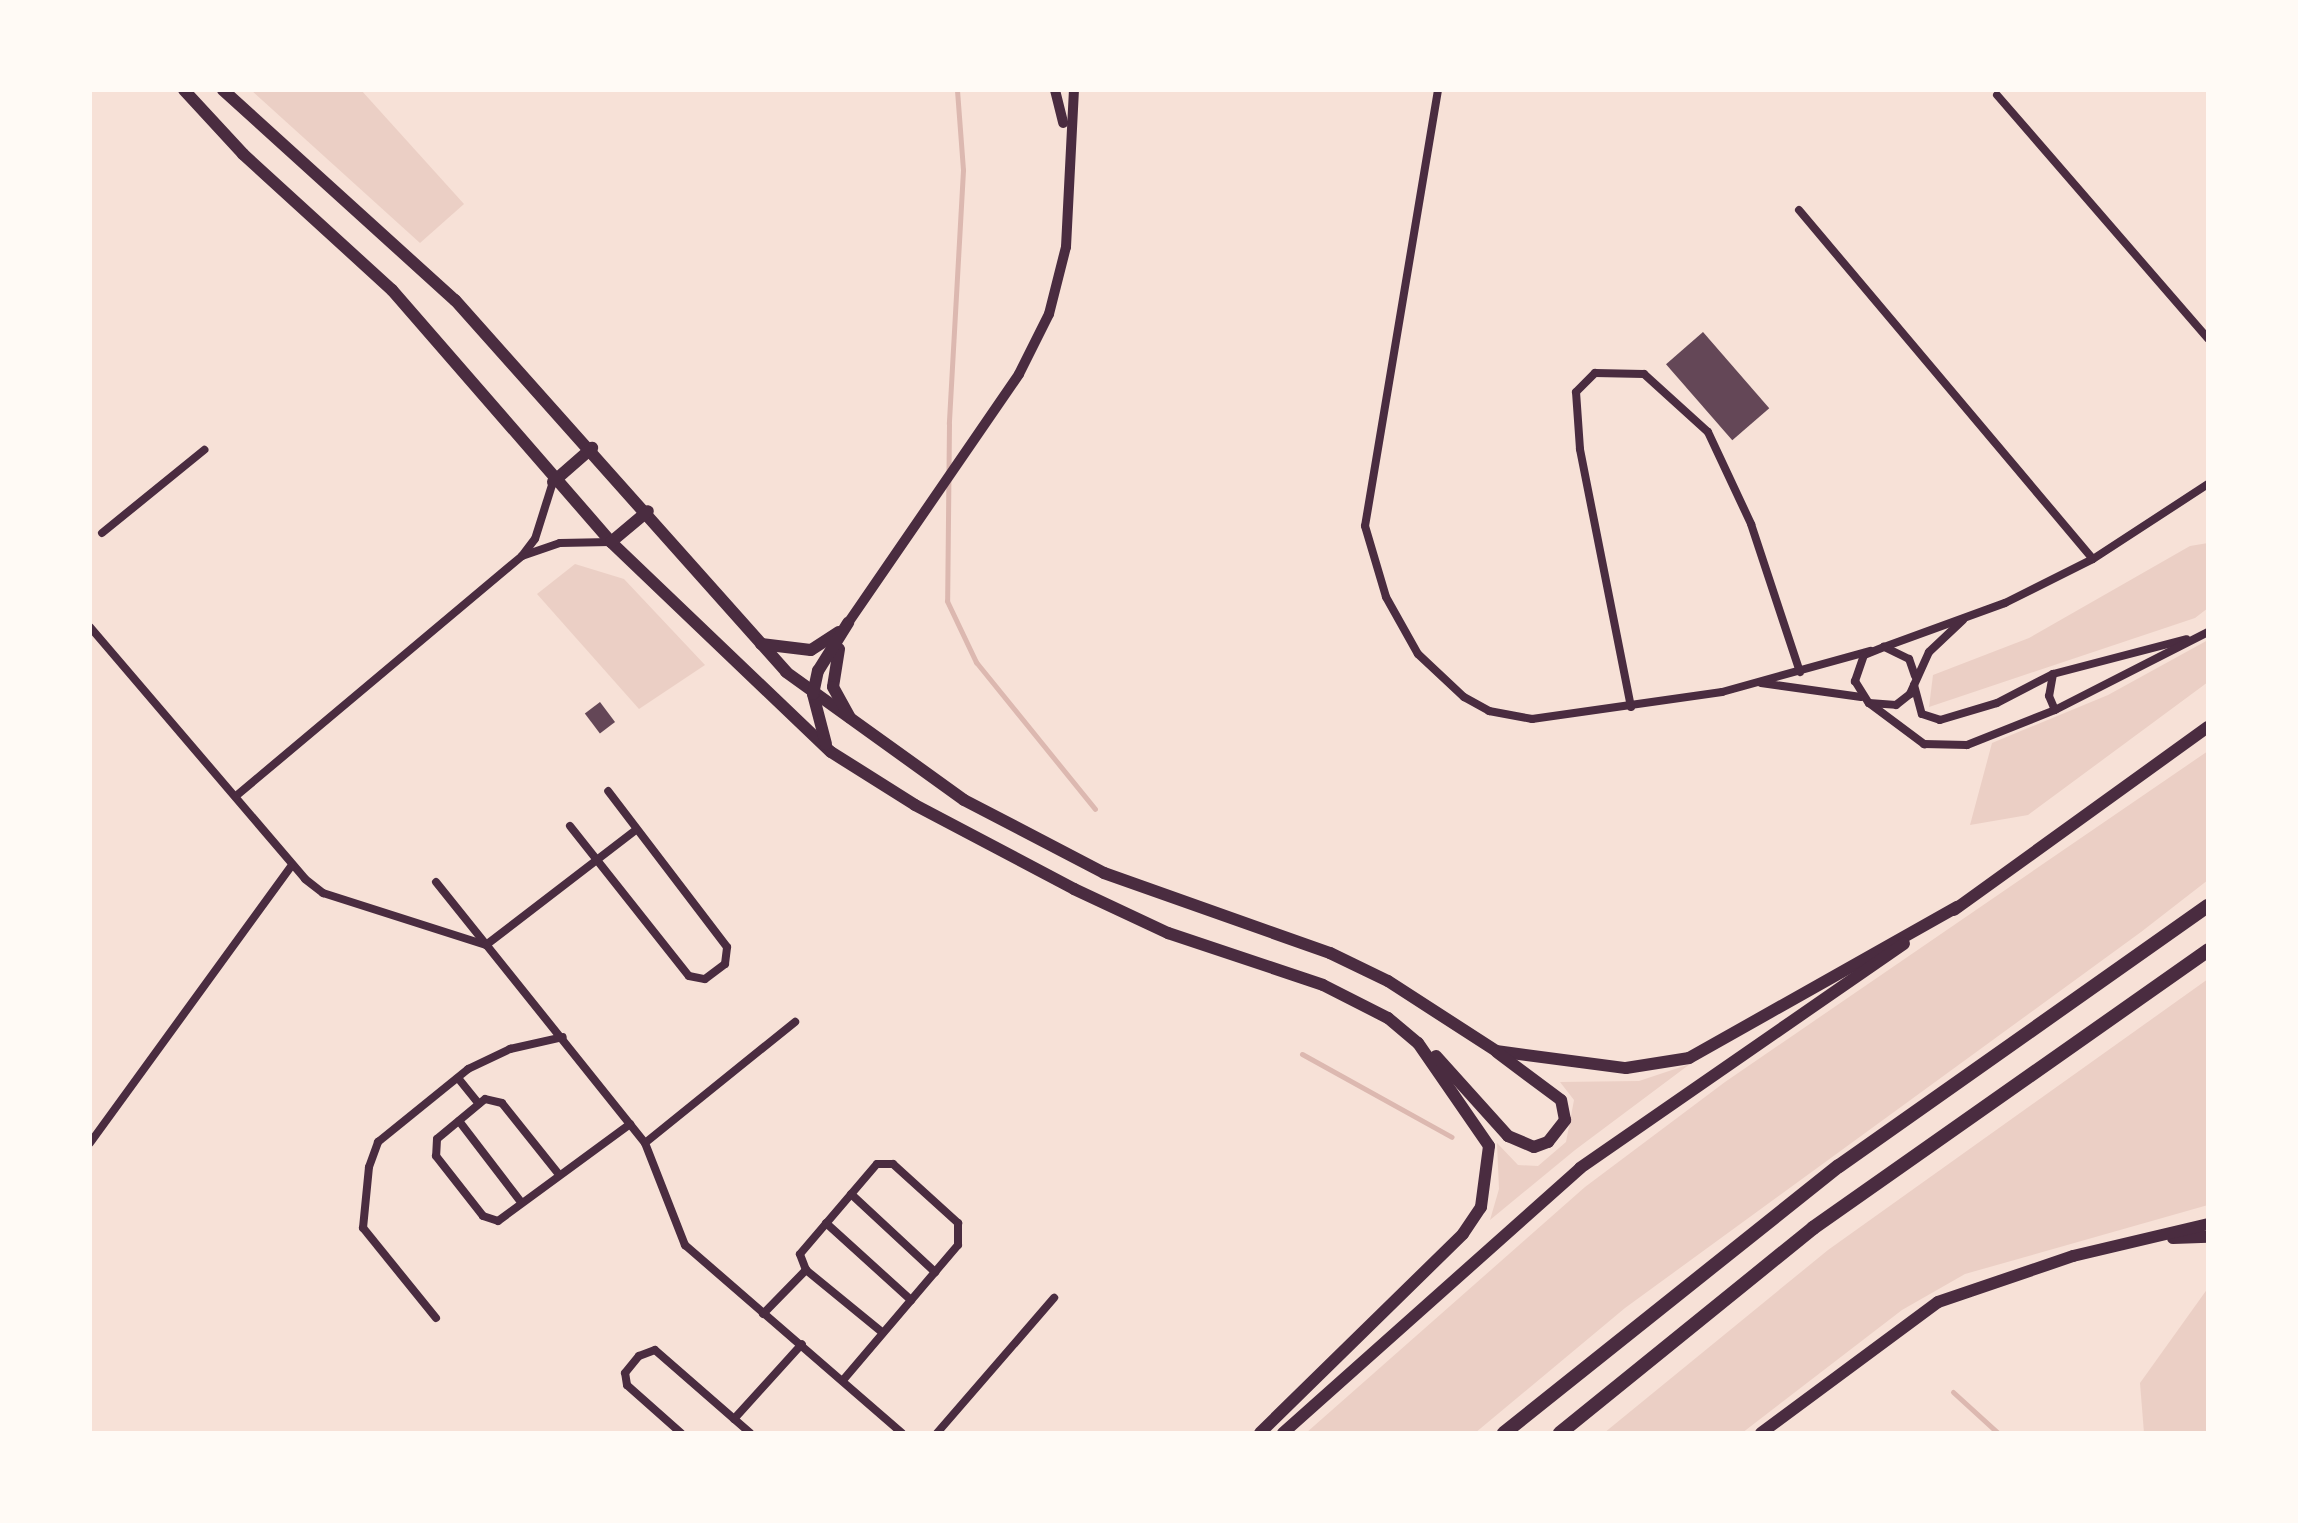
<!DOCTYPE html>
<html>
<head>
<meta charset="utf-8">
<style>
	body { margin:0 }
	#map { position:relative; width:2298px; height:1523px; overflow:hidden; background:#f7e1d7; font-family:Spectral,serif }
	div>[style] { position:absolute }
	.green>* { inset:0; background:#ebcfc5 }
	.stream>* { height:5px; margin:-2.5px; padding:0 2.5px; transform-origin:2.5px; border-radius:2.5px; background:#dcb8b0 }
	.building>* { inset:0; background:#644757; transform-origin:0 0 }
	.minor>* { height:8px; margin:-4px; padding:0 4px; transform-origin:4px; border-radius:4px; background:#4a2c40 }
	.tertiary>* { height:10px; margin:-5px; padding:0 5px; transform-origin:5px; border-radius:5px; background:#4a2c40 }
	.primary>* { height:12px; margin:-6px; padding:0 6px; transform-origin:6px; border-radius:6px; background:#4a2c40 }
	.motorway>* { height:14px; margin:-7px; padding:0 7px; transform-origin:7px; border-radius:7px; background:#4a2c40 }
	span { translate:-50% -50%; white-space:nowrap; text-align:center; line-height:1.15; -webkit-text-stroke:8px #fffaf5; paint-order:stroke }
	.frame { position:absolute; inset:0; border:92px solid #fffaf5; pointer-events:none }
</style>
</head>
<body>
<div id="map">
	<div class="green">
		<i style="clip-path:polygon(251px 90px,361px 90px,464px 204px,420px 243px)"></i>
		<i style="clip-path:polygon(2208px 543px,2208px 608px,2195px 618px,1929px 707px,1933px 675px,2029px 638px,2190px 546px)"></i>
		<i style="clip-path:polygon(575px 564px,624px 579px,705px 665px,639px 709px,537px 594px)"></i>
		<i style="clip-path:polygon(2208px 640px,2208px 682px,2028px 815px,1970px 825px,1992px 743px,2108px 695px)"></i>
		<i style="clip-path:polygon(2208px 751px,2208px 880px,2141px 932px,1625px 1308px,1475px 1433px,1306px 1433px,1585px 1187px,1725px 1082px)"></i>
		<i style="clip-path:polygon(2208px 979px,2208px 1205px,1965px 1274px,1902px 1310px,1742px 1433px,1604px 1433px,1828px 1250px)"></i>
		<i style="clip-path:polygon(1690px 1064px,1575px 1150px,1490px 1220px,1499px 1189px,1497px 1143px,1518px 1165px,1538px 1166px,1566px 1142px,1574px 1100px,1560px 1082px,1639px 1081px)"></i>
		<i style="clip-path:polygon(2208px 1288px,2208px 1433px,2144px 1433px,2140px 1383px)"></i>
	</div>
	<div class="stream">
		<i style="left:957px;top:90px;width:80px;rotate:85.7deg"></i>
		<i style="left:963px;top:170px;width:254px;rotate:93.2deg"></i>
		<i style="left:949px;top:424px;width:177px;rotate:90.6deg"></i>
		<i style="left:947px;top:601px;width:68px;rotate:64.6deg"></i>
		<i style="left:976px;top:662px;width:189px;rotate:51deg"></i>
		<i style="left:1302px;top:1054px;width:171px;rotate:29deg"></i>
		<i style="left:1953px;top:1392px;width:61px;rotate:42.3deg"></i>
	</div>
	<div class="building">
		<i style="left:1703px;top:332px;width:101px;height:49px;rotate:49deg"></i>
		<i style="left:600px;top:702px;width:25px;height:19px;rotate:53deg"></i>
	</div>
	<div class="minor">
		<i style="left:1438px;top:90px;width:442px;rotate:99.5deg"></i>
		<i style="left:1365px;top:526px;width:74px;rotate:73.5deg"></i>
		<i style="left:1386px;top:597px;width:65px;rotate:60.7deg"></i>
		<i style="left:1418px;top:654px;width:63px;rotate:43.1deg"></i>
		<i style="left:1464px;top:697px;width:29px;rotate:29deg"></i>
		<i style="left:1489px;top:711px;width:44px;rotate:10.5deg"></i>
		<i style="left:1532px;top:719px;width:192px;rotate:-8.1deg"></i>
		<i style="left:1722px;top:692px;width:154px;rotate:-15.5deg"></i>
		<i style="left:1997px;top:95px;width:323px;rotate:49.1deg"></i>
		<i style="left:1799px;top:210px;width:456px;rotate:49.9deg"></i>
		<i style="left:102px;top:533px;width:132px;rotate:-39.1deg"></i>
		<i style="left:522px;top:556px;width:40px;rotate:-18.9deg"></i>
		<i style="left:560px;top:543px;width:50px;rotate:-1.1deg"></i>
		<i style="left:90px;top:627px;width:331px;rotate:49.5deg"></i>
		<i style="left:305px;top:879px;width:23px;rotate:38deg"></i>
		<i style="left:323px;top:893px;width:171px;rotate:17.7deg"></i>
		<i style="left:1884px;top:647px;width:129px;rotate:-20deg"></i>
		<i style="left:2005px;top:603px;width:98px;rotate:-26.6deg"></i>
		<i style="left:2093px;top:559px;width:137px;rotate:-33.1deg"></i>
		<i style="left:2053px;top:674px;width:22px;rotate:100deg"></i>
		<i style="left:2049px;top:696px;width:15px;rotate:67deg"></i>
		<i style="left:1915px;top:676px;width:18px;rotate:-109deg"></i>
		<i style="left:1909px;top:659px;width:28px;rotate:-154deg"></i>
		<i style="left:1884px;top:647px;width:22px;rotate:158deg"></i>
		<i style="left:1864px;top:655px;width:28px;rotate:109deg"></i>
		<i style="left:1855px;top:681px;width:26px;rotate:58deg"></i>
		<i style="left:1869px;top:703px;width:27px;rotate:4deg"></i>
		<i style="left:1896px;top:705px;width:18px;rotate:-38deg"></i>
		<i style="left:1910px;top:694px;width:46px;rotate:-65.7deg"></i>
		<i style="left:1929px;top:652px;width:47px;rotate:-43.3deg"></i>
		<i style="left:1761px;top:683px;width:101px;rotate:8deg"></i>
		<i style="left:1914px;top:685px;width:30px;rotate:75deg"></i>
		<i style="left:1922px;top:714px;width:19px;rotate:18deg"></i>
		<i style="left:1940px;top:720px;width:59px;rotate:-16.6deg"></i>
		<i style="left:1997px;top:703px;width:63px;rotate:-27.4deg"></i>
		<i style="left:2053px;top:674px;width:138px;rotate:-14.6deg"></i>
		<i style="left:1869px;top:703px;width:69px;rotate:36.7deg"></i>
		<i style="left:1924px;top:744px;width:43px;rotate:1.3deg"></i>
		<i style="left:1967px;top:745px;width:95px;rotate:-21.7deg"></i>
		<i style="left:2055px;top:710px;width:172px;rotate:-27deg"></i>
		<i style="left:1631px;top:707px;width:263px;rotate:-101.2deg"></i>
		<i style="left:1580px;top:449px;width:57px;rotate:-94deg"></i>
		<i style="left:1576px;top:392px;width:27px;rotate:-45deg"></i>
		<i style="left:1595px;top:373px;width:49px;rotate:1.2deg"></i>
		<i style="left:1644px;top:374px;width:86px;rotate:42.2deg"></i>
		<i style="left:1708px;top:432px;width:102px;rotate:64.9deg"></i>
		<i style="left:1751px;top:524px;width:156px;rotate:71.7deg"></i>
		<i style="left:236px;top:796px;width:373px;rotate:-40deg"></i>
		<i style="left:522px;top:556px;width:21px;rotate:-53deg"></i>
		<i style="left:535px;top:539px;width:60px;rotate:-72.5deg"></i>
		<i style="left:570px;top:826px;width:191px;rotate:51.6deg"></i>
		<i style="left:689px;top:976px;width:16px;rotate:11deg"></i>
		<i style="left:705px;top:979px;width:25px;rotate:-37deg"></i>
		<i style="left:725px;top:964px;width:17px;rotate:-83deg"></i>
		<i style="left:727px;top:947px;width:196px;rotate:-127.3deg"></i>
		<i style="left:436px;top:882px;width:334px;rotate:51.3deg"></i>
		<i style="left:645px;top:1143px;width:110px;rotate:68.6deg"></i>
		<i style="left:685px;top:1245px;width:287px;rotate:40.9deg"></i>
		<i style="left:486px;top:945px;width:189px;rotate:-37.5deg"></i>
		<i style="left:458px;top:1078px;width:33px;rotate:51deg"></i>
		<i style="left:459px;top:1121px;width:102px;rotate:52.6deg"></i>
		<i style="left:90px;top:1143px;width:342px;rotate:-54deg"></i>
		<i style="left:645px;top:1143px;width:193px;rotate:-38.9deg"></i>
		<i style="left:557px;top:1172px;width:88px;rotate:-128.6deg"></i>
		<i style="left:502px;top:1103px;width:17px;rotate:-167deg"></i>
		<i style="left:485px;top:1099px;width:62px;rotate:140.2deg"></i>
		<i style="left:437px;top:1139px;width:17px;rotate:93deg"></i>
		<i style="left:436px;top:1156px;width:76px;rotate:51.9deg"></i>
		<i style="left:483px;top:1216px;width:16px;rotate:18deg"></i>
		<i style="left:498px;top:1221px;width:164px;rotate:-36.3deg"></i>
		<i style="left:851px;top:1194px;width:115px;rotate:42.9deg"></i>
		<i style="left:826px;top:1223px;width:115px;rotate:42.2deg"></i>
		<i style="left:806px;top:1270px;width:99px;rotate:39.3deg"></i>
		<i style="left:763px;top:1314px;width:62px;rotate:-45.7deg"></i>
		<i style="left:806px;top:1270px;width:17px;rotate:-111deg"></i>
		<i style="left:800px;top:1254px;width:118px;rotate:-49.5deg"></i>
		<i style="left:877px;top:1164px;width:16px"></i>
		<i style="left:893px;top:1164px;width:88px;rotate:42.2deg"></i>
		<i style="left:958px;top:1223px;width:22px;rotate:90deg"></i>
		<i style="left:958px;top:1245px;width:177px;rotate:130.4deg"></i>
		<i style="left:436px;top:1318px;width:116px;rotate:-129deg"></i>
		<i style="left:363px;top:1228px;width:61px;rotate:-84.4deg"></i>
		<i style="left:369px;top:1167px;width:27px;rotate:-70deg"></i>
		<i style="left:378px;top:1142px;width:116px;rotate:-39deg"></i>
		<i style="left:468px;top:1069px;width:47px;rotate:-25.5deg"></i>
		<i style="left:510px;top:1049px;width:54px;rotate:-12.8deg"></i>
		<i style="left:734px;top:1419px;width:101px;rotate:-47.8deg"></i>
		<i style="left:681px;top:1433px;width:72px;rotate:-138.4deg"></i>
		<i style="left:627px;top:1385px;width:12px;rotate:-99deg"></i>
		<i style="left:625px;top:1373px;width:22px;rotate:-51deg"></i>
		<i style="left:639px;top:1356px;width:17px;rotate:-21deg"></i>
		<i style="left:655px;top:1350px;width:126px;rotate:41.1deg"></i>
		<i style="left:937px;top:1433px;width:179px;rotate:-49.1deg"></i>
	</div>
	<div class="tertiary">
		<i style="left:1055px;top:90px;width:34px;rotate:76deg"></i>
		<i style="left:848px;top:623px;width:302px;rotate:-55.5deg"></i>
		<i style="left:1019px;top:374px;width:67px;rotate:-63.4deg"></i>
		<i style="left:1049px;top:314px;width:69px;rotate:-75.8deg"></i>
		<i style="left:1066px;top:247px;width:157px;rotate:-87.1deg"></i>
	</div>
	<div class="primary">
		<i style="left:184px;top:90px;width:87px;rotate:47.3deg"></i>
		<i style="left:243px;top:154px;width:202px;rotate:42.4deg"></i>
		<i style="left:392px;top:290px;width:334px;rotate:49deg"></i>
		<i style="left:611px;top:542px;width:304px;rotate:43.7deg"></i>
		<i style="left:831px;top:752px;width:99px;rotate:32.2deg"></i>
		<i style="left:915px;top:805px;width:180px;rotate:27.8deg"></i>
		<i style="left:1074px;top:889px;width:104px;rotate:25.1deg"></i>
		<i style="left:1168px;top:933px;width:163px;rotate:18.5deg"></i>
		<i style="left:1323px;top:985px;width:73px;rotate:26.9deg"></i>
		<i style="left:1388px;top:1018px;width:39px;rotate:40deg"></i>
		<i style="left:1418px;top:1043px;width:125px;rotate:55.4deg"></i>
		<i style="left:1489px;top:1146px;width:62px;rotate:97.5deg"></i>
		<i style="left:1481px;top:1207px;width:32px;rotate:124deg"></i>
		<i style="left:1463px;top:1234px;width:284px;rotate:135.6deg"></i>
		<i style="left:223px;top:90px;width:313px;rotate:42.2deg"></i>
		<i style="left:455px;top:300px;width:498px;rotate:48.3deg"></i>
		<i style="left:786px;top:672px;width:219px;rotate:35.7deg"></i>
		<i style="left:964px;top:800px;width:158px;rotate:27.5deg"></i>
		<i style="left:1104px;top:873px;width:240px;rotate:19.5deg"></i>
		<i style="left:1330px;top:953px;width:64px;rotate:25.8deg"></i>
		<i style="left:1388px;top:981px;width:129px;rotate:32.9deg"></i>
		<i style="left:1496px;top:1051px;width:131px;rotate:7.5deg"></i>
		<i style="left:1626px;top:1068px;width:64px;rotate:-9deg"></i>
		<i style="left:1689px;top:1058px;width:308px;rotate:-29.4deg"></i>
		<i style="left:553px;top:482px;width:52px;rotate:-41.1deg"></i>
		<i style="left:611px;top:542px;width:48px;rotate:-40deg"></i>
		<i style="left:761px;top:644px;width:50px;rotate:6.8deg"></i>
		<i style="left:811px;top:650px;width:33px;rotate:-33deg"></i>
		<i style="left:839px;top:649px;width:38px;rotate:99deg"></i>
		<i style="left:833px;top:687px;width:35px;rotate:61deg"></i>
		<i style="left:826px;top:744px;width:52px;rotate:-104.6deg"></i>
		<i style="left:813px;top:694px;width:24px;rotate:-78deg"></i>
		<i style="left:818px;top:671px;width:57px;rotate:-58deg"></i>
		<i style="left:1954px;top:910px;width:313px;rotate:-35.8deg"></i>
		<i style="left:1436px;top:1056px;width:108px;rotate:48deg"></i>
		<i style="left:1508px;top:1136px;width:28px;rotate:23deg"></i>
		<i style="left:1534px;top:1147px;width:15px;rotate:-20deg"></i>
		<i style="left:1548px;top:1142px;width:28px;rotate:-52deg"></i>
		<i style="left:1565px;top:1120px;width:20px;rotate:-101deg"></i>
		<i style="left:1561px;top:1100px;width:79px;rotate:-143.3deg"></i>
		<i style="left:2173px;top:1238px;width:35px;rotate:-2deg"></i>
		<i style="left:1283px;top:1433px;width:398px;rotate:-41.7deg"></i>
		<i style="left:1580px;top:1168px;width:394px;rotate:-34.7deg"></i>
		<i style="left:1761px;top:1433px;width:220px;rotate:-36.5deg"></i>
		<i style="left:1938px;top:1302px;width:143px;rotate:-18.8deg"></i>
		<i style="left:2073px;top:1256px;width:139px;rotate:-13.3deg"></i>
	</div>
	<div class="motorway">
		<i style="left:1504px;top:1433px;width:428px;rotate:-38.6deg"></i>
		<i style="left:1839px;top:1166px;width:451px;rotate:-35.2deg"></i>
		<i style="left:1560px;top:1433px;width:326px;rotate:-39deg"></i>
		<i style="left:1813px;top:1228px;width:483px;rotate:-35.1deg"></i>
	</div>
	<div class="frame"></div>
</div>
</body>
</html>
